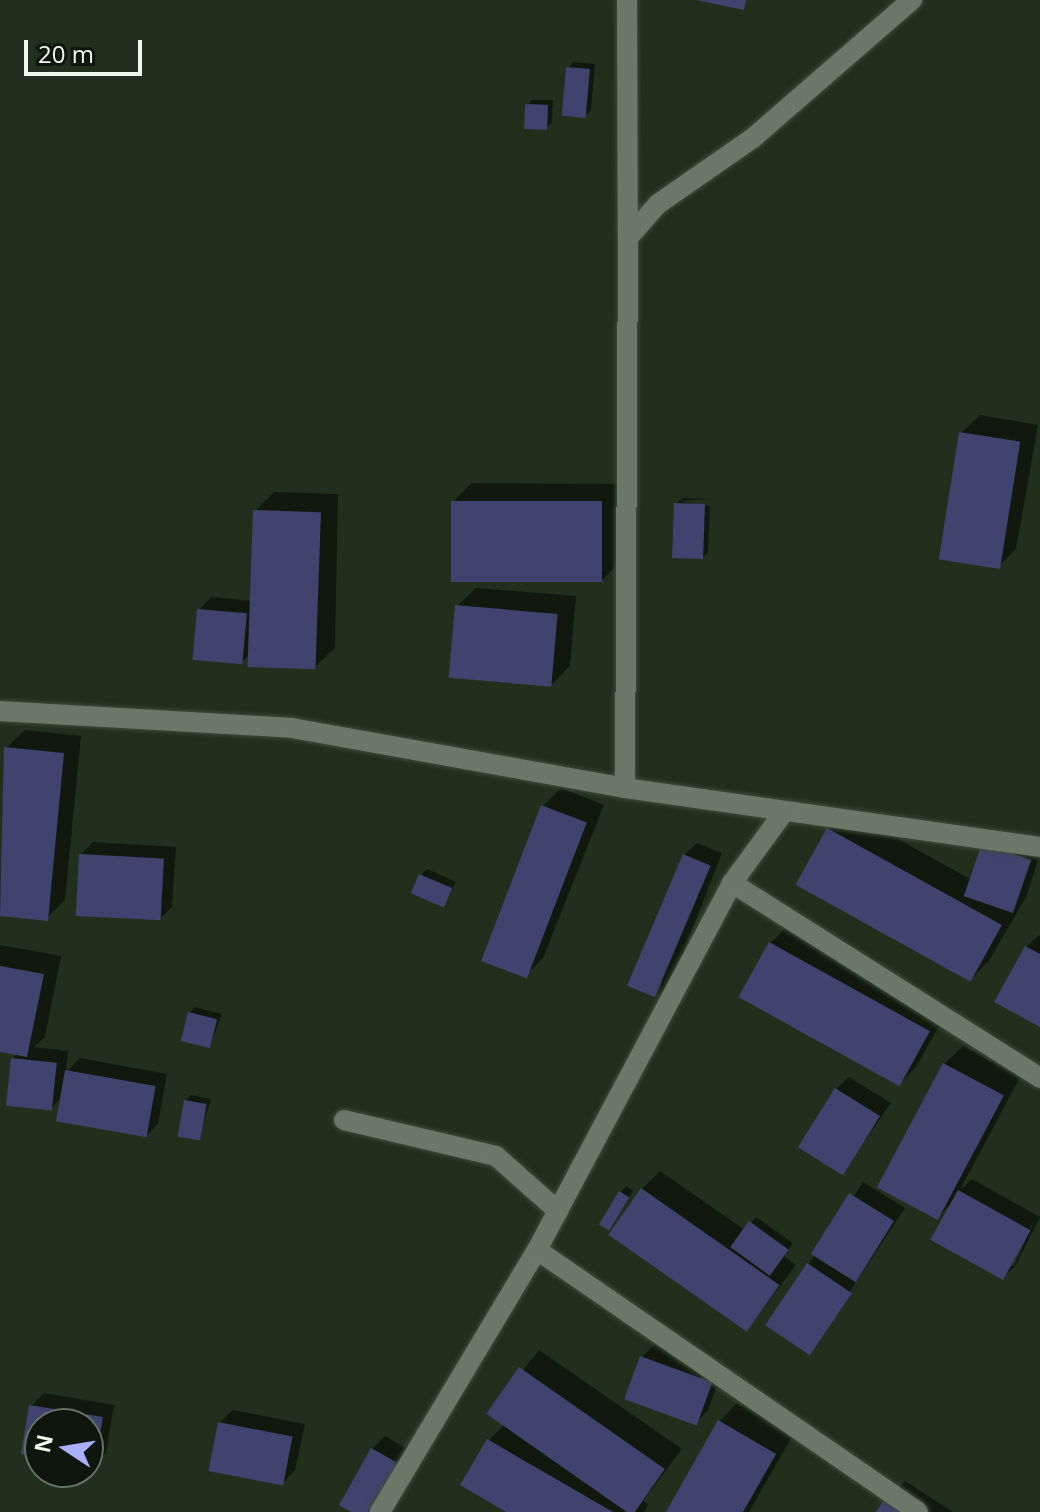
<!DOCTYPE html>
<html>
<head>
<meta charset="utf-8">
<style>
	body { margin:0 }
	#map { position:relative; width:1040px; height:1512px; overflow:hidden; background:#20301c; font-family:"Open Sans",sans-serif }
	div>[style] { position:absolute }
	.shadow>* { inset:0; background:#0007 }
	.building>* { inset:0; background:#3f436e; transform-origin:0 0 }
	.roads { filter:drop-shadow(0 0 2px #3d4c39) drop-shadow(0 0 2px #3d4c39) }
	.minor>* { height:20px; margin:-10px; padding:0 10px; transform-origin:10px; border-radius:10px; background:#6a7967 }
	span { translate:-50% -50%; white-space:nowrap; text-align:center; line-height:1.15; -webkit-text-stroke:8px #0f160d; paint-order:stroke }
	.north { position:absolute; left:24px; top:1408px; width:80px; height:80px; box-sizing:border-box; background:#0f160d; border:2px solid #687066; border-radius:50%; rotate:282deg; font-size:22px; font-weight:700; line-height:32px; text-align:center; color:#edf8eb }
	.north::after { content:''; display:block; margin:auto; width:28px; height:36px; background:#a8b0fc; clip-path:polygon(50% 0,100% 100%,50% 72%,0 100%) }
	.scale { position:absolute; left:24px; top:40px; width:118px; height:36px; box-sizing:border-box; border:4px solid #edf8eb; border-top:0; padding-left:10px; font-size:24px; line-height:28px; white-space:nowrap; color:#edf8eb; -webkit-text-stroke:6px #0f160d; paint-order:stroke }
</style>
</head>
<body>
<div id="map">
	<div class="shadow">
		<i style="clip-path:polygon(573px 62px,595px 64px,591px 110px,585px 116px,568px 68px)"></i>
		<i style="clip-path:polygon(532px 100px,553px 100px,552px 122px,546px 128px,527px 105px)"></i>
		<i style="clip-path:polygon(980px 415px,1038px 425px,1016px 549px,997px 568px,961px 433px)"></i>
		<i style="clip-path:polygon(471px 483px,620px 484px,619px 563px,601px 581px,453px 502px)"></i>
		<i style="clip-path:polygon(274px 492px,338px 494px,335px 648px,316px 666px,253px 651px,242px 662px,199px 610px,211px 597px,254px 601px,255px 511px)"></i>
		<i style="clip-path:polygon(682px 498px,710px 499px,679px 501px,710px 506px,708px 552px,702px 558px,676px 504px)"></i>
		<i style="clip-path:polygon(476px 588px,576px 596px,570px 666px,552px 684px,457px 606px)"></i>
		<i style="clip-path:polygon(25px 730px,81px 736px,65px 900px,47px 918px,0 914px,6px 748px)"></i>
		<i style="clip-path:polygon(561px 788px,604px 805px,543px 958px,525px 976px,543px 806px)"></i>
		<i style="clip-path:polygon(847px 811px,972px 880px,984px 845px,1040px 854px,1026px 897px,989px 961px,971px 979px,828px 829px)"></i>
		<i style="clip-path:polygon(93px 842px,176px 847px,172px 907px,160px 919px,80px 855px)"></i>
		<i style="clip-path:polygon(697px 843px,722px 853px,671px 983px,659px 996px,684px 855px)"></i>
		<i style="clip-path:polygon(427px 869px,456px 882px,443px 905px,421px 875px)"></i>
		<i style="clip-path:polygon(789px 925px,946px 1014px,916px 1067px,898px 1085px,770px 943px)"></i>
		<i style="clip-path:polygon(1039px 935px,1040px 936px,1040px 1025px,1026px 947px)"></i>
		<i style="clip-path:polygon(0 945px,61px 956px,45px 1037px,34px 1047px,68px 1051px,66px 1072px,80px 1058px,167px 1074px,158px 1124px,146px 1136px,62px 1097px,51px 1108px,12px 1059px,18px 1053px,0 1050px)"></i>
		<i style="clip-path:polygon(195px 1007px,222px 1014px,210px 1046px,189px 1013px)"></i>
		<i style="clip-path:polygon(evenodd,963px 1046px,1020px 1077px,960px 1190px,972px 1179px,1040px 1217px,1016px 1265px,1003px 1277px,953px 1202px,936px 1219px,944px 1064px,963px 1046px,1034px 1221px,1014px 1266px,1009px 1266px,1034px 1221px)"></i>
		<i style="clip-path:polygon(849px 1077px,891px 1103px,843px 1172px,836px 1089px)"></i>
		<i style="clip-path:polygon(191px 1095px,211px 1099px,199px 1138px,185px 1101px)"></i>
		<i style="clip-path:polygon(660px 1171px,745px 1230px,756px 1217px,793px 1243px,784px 1256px,796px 1265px,748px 1328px,642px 1189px)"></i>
		<i style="clip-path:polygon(863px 1182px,905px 1208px,810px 1352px,808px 1265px)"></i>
		<i style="clip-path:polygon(626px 1186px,633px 1191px,610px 1228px,621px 1192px)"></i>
		<i style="clip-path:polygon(654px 1345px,723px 1369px,708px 1410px,695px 1423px,642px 1357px)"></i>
		<i style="clip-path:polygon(539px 1350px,682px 1449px,643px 1501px,648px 1504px,644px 1512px,510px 1512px,489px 1440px,505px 1424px,489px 1413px)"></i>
		<i style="clip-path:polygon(44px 1393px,114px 1405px,106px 1453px,94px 1465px,88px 1464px,88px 1424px,40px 1424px,40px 1456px,31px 1406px)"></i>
		<i style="clip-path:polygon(737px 1403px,793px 1435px,749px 1512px,668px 1512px,719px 1422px)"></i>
		<i style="clip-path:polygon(232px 1410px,305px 1424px,295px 1470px,283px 1483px,220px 1423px)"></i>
		<i style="clip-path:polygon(385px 1436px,409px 1450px,379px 1506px,355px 1512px,372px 1449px)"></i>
		<i style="clip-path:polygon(905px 1481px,953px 1512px,879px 1512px)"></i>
	</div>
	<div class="building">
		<i style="clip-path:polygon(696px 0,746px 0,744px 10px)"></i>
		<i style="left:566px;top:67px;width:24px;height:49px;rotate:5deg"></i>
		<i style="left:525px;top:104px;width:23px;height:25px;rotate:2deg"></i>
		<i style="left:959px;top:432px;width:62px;height:129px;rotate:9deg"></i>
		<i style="left:451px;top:501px;width:151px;height:81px"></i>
		<i style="left:674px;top:503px;width:31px;height:55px;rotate:2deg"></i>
		<i style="left:253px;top:510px;width:68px;height:157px;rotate:2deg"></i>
		<i style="left:455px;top:605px;width:103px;height:73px;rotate:5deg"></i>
		<i style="left:197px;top:609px;width:50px;height:51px;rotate:5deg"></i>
		<i style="clip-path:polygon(4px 747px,64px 753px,48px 921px,0 916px)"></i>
		<i style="left:541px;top:805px;width:49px;height:167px;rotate:21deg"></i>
		<i style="left:827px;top:828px;width:200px;height:65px;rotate:29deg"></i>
		<i style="left:982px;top:843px;width:52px;height:56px;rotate:19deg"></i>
		<i style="left:79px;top:854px;width:85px;height:62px;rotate:3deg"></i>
		<i style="left:683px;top:854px;width:30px;height:143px;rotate:23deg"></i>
		<i style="left:419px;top:874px;width:36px;height:21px;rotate:23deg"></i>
		<i style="left:769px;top:942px;width:184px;height:63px;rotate:29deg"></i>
		<i style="clip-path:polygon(1025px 946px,1040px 954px,1040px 1027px,994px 1002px)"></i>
		<i style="clip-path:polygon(0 966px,44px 974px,27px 1057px,0 1052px)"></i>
		<i style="left:188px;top:1012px;width:30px;height:30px;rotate:14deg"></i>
		<i style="left:11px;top:1058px;width:46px;height:48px;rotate:6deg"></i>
		<i style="left:943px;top:1063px;width:69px;height:141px;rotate:28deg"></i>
		<i style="left:65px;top:1070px;width:92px;height:52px;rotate:10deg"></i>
		<i style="left:835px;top:1088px;width:53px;height:70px;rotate:32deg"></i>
		<i style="left:184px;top:1100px;width:23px;height:37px;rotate:10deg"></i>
		<i style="left:641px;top:1188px;width:169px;height:57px;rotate:35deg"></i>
		<i style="left:958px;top:1190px;width:83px;height:57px;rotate:29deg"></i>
		<i style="left:619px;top:1191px;width:12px;height:39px;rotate:31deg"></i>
		<i style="left:849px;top:1193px;width:53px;height:72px;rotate:32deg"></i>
		<i style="left:749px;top:1221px;width:49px;height:32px;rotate:36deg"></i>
		<i style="left:807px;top:1263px;width:54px;height:75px;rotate:34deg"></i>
		<i style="left:640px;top:1356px;width:77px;height:46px;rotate:20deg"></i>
		<i style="left:519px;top:1367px;width:178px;height:57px;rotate:35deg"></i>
		<i style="clip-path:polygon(29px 1405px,103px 1417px,94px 1467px,88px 1466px,88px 1424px,40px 1424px,40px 1458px,21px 1454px)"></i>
		<i style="clip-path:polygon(718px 1420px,776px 1454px,743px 1512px,666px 1512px)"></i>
		<i style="left:218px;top:1422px;width:76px;height:50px;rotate:11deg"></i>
		<i style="clip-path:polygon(487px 1439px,613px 1512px,506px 1512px,460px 1485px)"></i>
		<i style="clip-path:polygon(371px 1448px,398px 1463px,372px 1512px,351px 1512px,339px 1505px)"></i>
		<i style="clip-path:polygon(885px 1498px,906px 1512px,876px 1512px)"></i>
	</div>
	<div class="roads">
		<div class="minor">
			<i style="left:627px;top:0;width:238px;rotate:89.8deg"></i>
			<i style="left:0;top:711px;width:292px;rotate:3.3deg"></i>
			<i style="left:292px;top:728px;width:338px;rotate:10.2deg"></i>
			<i style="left:625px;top:788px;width:419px;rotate:8.1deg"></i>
			<i style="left:625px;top:788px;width:550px;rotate:-89.69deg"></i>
			<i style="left:628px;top:238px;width:45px;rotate:-48.6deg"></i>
			<i style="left:658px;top:204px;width:116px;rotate:-34.8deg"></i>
			<i style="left:753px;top:138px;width:211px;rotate:-41deg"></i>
			<i style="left:732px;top:883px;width:365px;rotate:32.3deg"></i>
			<i style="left:344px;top:1120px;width:156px;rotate:13.3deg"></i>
			<i style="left:496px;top:1156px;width:83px;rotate:41.6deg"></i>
			<i style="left:537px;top:1250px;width:462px;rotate:34.5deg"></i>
			<i style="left:380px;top:1512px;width:305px;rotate:-59.1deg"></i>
			<i style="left:537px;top:1250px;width:416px;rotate:-62deg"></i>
			<i style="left:732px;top:883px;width:88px;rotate:-53.8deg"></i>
		</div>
	</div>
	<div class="north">N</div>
	<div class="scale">20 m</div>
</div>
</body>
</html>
